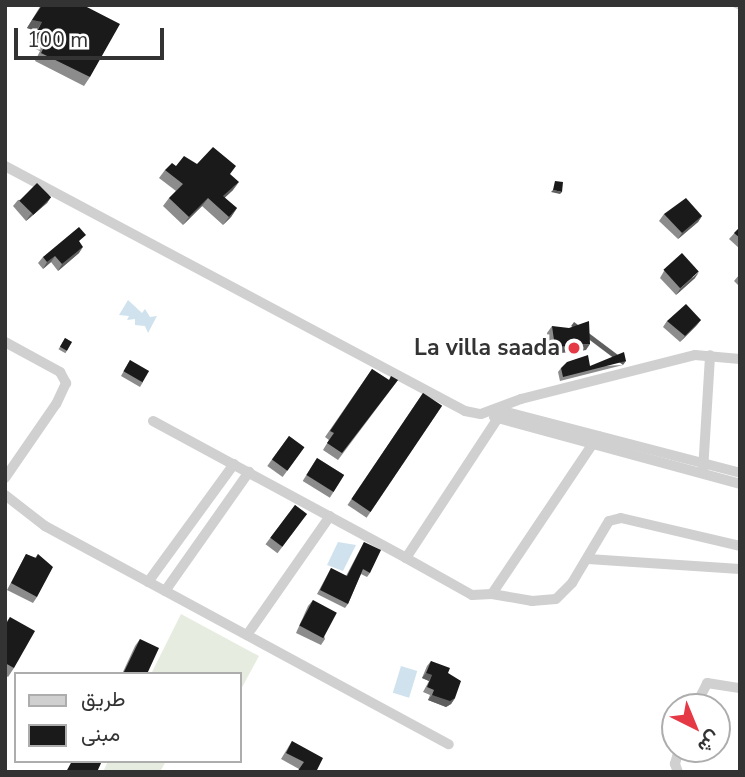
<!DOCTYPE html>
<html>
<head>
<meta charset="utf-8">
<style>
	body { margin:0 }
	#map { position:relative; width:745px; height:777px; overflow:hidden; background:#fff; font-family:"Nunito Sans",Vazirmatn,sans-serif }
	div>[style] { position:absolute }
	.green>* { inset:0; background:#e6ecdf }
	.water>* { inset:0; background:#cfe2ee; transform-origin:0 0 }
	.service>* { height:5px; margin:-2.5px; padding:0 2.5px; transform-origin:2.5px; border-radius:2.5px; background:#d0d0d0 }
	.minor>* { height:10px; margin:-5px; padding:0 5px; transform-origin:5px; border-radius:5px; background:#d0d0d0 }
	.wall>* { inset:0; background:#8c8c8c; transform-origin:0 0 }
	.shaded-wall>* { inset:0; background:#5f5f5f; transform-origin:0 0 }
	.building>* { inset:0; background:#1a1a1a; transform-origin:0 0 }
	.dots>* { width:19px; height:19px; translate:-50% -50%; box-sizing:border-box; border:4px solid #fff; border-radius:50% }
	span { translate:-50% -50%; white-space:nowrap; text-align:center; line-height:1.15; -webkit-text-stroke:7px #fff; paint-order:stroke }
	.poi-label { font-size:23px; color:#333; font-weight:700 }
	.right { translate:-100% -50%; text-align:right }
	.frame { position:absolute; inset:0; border:7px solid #333; pointer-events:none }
	.legend { position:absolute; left:14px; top:672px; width:228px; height:91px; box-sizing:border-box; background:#fff; border:2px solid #adadad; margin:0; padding:9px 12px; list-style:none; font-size:21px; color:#333 }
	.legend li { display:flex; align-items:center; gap:14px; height:35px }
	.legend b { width:35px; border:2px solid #adadad }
	.north { position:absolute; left:661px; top:693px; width:70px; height:70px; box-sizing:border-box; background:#fff; border:2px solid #adadad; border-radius:50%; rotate:137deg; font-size:19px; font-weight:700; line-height:28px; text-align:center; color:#333 }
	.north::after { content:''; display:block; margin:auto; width:24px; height:32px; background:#e63946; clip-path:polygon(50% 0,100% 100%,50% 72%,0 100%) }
	.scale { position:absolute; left:14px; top:28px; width:150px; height:32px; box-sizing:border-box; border:4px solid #333; border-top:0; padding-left:9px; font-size:21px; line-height:24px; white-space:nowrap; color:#333; -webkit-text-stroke:5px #fff; paint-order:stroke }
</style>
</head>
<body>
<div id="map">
	<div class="green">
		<i style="clip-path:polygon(181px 614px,259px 656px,240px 691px,240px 674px,151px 674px)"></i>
		<i style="clip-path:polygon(108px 761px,166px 761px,160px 772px,103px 772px)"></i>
	</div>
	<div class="water">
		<i style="clip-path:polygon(128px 300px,142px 313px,145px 309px,150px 317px,157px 316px,148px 333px,145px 326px,135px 325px,135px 319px,127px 320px,129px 316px,119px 315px)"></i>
		<i style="clip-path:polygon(338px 542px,356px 545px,343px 571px,327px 565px)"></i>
		<i style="left:401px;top:666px;width:17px;height:28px;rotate:17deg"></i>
	</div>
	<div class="service">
		<i style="left:735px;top:5px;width:5px;rotate:22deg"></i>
	</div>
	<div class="minor">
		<i style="left:5px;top:166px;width:521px;rotate:28.04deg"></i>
		<i style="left:465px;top:411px;width:16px;rotate:11deg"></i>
		<i style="left:481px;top:414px;width:43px;rotate:-20.6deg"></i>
		<i style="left:521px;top:399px;width:179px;rotate:-14.2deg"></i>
		<i style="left:695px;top:355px;width:45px;rotate:5.1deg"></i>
		<i style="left:5px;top:342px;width:63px;rotate:28.6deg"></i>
		<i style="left:60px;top:372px;width:13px;rotate:61deg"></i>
		<i style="left:66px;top:383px;width:23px;rotate:115deg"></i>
		<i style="left:56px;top:404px;width:90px;rotate:124.6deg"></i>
		<i style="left:499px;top:410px;width:249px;rotate:14.6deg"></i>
		<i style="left:494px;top:417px;width:255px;rotate:15.2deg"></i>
		<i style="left:153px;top:421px;width:288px;rotate:28.4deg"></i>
		<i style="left:598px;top:436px;width:190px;rotate:123.9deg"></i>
		<i style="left:492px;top:594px;width:41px;rotate:9.9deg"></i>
		<i style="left:532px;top:601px;width:24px;rotate:-5deg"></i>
		<i style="left:556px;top:599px;width:23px;rotate:-45deg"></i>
		<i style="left:572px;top:583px;width:72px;rotate:-59.2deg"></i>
		<i style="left:609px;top:521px;width:12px;rotate:-14deg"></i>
		<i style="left:621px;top:518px;width:122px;rotate:13.2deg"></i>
		<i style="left:703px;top:471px;width:116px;rotate:-86.5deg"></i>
		<i style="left:5px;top:495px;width:51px;rotate:37.8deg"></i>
		<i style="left:45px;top:526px;width:459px;rotate:28.4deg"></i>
		<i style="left:588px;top:559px;width:152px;rotate:3.8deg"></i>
		<i style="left:148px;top:582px;width:146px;rotate:-53.9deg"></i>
		<i style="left:165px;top:591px;width:146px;rotate:-54.8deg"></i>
		<i style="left:492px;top:594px;width:20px;rotate:177deg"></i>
		<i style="left:472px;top:595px;width:76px;rotate:-150.7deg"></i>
		<i style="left:406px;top:558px;width:175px;rotate:-56.7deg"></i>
		<i style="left:247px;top:635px;width:145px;rotate:-55.1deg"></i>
		<i style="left:695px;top:707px;width:27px;rotate:-63deg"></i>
		<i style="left:707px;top:683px;width:33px;rotate:9deg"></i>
		<i style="left:678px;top:772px;width:9px;rotate:-111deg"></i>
		<i style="left:675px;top:764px;width:16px;rotate:-75deg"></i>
	</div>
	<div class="wall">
		<i style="clip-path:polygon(41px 5px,90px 77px,84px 86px,35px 61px,40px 51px,28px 46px,36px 31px,27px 28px)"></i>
		<i style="clip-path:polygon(197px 164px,230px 175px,233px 190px,224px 198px,237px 208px,231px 217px,223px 225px,202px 206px,183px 225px,163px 206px,169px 198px,176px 191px,159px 178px,165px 170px,176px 166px)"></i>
		<i style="clip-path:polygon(51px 197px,47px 203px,26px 221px,13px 206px,18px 200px)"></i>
		<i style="clip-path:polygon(664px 214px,702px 216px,698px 222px,678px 239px,659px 221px)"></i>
		<i style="clip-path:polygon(740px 227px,740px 249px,729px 239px)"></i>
		<i style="clip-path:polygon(80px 242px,79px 253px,58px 271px,51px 262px,43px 269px,38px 263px,43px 257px)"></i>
		<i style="clip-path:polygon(664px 271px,695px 278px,676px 295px,660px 278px)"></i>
		<i style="clip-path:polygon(740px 274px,740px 287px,734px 281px)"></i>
		<i style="clip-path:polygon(701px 320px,696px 326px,680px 342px,663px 327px,667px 321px)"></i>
		<i style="clip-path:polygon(552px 326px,586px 350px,551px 354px,547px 333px)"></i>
		<i style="left:65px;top:338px;width:8px;height:13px;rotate:30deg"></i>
		<i style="clip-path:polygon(130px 360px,143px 382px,140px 387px,121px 376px)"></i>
		<i style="clip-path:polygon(623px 365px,560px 381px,558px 372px,561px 368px)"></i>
		<i style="clip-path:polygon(372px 369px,389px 380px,398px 380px,338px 460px,323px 450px,329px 440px,325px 437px)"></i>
		<i style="left:423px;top:393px;width:23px;height:135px;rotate:34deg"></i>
		<i style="left:289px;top:436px;width:19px;height:37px;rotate:36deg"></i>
		<i style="left:317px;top:458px;width:32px;height:27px;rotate:32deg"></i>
		<i style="left:295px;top:505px;width:15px;height:49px;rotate:37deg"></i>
		<i style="clip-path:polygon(364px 542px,370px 573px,367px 577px,361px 574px,348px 604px,345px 608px,317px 594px,331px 568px,346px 576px)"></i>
		<i style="clip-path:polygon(26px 554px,35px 558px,38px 554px,37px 597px,33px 603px,7px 590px)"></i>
		<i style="clip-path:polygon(313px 600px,325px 639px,321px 645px,296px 633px,308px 606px)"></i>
		<i style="clip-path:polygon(10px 617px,14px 668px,8px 677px,5px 675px,5px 624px)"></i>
		<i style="clip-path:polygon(140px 639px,147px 674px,122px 674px,135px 646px)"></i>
		<i style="clip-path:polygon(431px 661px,448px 673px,455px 698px,451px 704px,446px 707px,428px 700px,430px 695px,423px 692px,429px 681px,422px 678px,427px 666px)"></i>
		<i style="clip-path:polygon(292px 741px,316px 772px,299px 769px,281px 759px)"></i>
	</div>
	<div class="shaded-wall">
		<i style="clip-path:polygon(32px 20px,42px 22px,36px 31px,27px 28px)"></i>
		<i style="clip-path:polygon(239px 182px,233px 190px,217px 205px,223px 196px)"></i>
		<i style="clip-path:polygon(553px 190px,562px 192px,560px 194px,551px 192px)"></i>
		<i style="clip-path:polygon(51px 197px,47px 203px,26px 221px,30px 215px)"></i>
		<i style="clip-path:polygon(208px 198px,202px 206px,183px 225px,189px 217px)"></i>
		<i style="clip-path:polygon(237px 208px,231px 217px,223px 225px,229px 217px)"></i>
		<i style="clip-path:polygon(702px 216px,698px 222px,678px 239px,682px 233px)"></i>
		<i style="clip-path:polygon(83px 247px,79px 253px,58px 271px,62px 264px)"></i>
		<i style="clip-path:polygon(55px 256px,51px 262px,43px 269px,47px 262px)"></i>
		<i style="clip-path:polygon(699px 272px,695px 278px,676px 295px,680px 289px)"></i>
		<i style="clip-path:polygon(701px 320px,696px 326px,680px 342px,685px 336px)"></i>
		<i style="clip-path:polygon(590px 344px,586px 350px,551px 354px,555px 347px)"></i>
		<i style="left:626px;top:361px;width:5px;height:65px;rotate:127deg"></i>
		<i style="clip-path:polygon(426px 673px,432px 675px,429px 681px,422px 678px)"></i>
		<i style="clip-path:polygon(432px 695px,455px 698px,451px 704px,446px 707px,428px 700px)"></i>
	</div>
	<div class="building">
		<i style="clip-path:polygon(42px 5px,83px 5px,120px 24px,90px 77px,41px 53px,46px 43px,34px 37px,42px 22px,32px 20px)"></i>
		<i style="clip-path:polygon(213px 147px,236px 166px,230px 174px,239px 182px,223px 196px,237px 208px,229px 217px,208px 198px,189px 217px,169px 198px,183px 184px,165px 170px,172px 163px,176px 166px,184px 156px,197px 164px)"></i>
		<i style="clip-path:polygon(555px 181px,563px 182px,562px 192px,553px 190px)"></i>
		<i style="left:37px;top:183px;width:20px;height:25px;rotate:45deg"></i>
		<i style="clip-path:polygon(686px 198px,702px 216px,682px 233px,664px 214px)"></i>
		<i style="clip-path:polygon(79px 227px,86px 235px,79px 241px,83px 247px,62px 264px,55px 256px,47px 262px,43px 257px)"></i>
		<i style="clip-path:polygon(740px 227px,740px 238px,734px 233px)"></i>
		<i style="left:682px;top:253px;width:25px;height:25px;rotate:48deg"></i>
		<i style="clip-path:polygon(686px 304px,701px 320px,685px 336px,667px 321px)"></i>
		<i style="clip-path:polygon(589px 321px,590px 344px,555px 347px,552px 326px,569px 328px)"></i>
		<i style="left:65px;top:338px;width:8px;height:10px;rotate:30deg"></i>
		<i style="clip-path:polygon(624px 352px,626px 361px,563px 377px,561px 368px,567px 362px,588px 355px,590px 366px)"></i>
		<i style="left:130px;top:360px;width:22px;height:13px;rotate:30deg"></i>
		<i style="clip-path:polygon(372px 369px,389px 380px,391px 376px,398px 380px,342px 453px,327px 443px,334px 433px,330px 431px)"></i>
		<i style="left:423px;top:393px;width:23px;height:128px;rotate:34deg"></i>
		<i style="left:289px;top:436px;width:19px;height:29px;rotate:36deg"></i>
		<i style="left:317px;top:458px;width:32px;height:20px;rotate:32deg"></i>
		<i style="left:295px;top:505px;width:15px;height:41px;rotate:37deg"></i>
		<i style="clip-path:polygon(364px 542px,381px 550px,370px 573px,363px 569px,348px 604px,320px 590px,331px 568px,347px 576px)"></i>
		<i style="clip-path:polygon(26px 554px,36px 558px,38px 554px,53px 567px,37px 597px,11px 583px)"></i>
		<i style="left:313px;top:600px;width:27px;height:29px;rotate:28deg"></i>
		<i style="clip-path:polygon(10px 617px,35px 631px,14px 668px,5px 663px,5px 626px)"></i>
		<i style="clip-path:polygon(140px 639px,159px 648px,147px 674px,123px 674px)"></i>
		<i style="clip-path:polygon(431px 661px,450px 668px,448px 673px,461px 681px,455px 698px,450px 701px,432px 695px,434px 690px,427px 687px,432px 675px,426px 673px)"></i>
		<i style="clip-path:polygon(292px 741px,323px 758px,316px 772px,297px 772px,304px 762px,286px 753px)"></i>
		<i style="clip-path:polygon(72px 761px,102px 761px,97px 772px,66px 772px)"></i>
	</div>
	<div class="dots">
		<i style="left:574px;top:348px;background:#e63946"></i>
	</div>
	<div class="poi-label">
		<span class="right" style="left:560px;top:348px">La villa saada</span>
	</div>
	<div class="frame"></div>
	<ul class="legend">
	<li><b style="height:9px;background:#d0d0d0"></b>طريق</li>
	<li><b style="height:19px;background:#1a1a1a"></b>مبنى</li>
	</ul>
	<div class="north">ش</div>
	<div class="scale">100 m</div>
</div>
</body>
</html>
